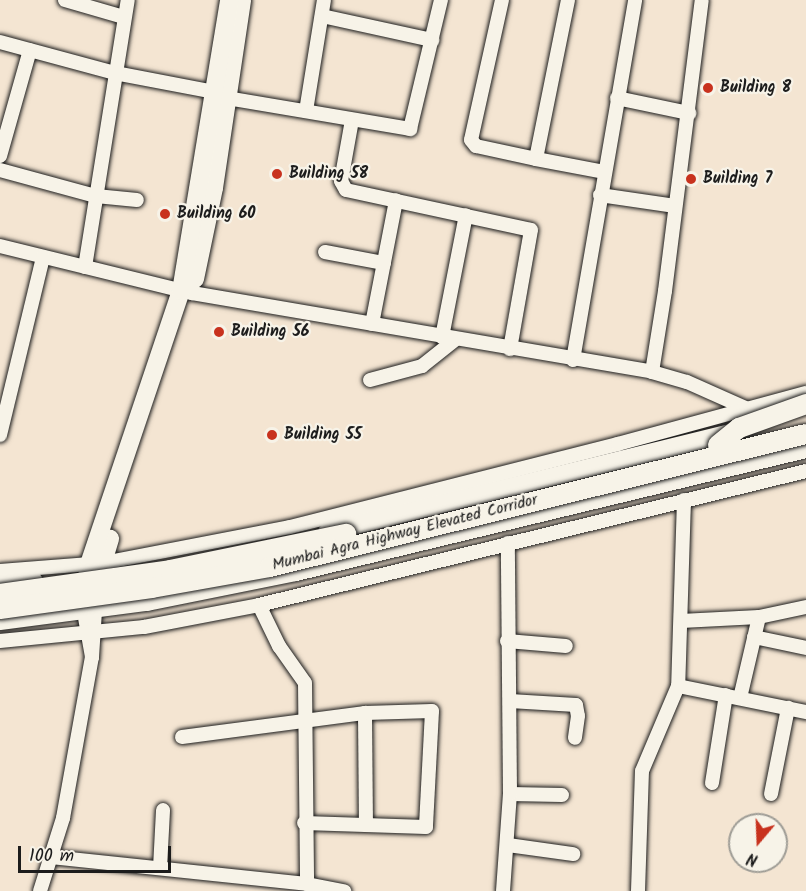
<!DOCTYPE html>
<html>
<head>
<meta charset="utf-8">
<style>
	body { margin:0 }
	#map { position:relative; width:806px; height:891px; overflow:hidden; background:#f4e5d2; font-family:Kalam,sans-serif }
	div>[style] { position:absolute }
	.roads { filter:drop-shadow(0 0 2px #1c1c1c) drop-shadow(0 0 2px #1c1c1c) }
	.minor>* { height:14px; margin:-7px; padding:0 7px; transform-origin:7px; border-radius:7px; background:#f7f3e8 }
	.major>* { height:18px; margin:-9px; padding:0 9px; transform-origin:9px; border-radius:9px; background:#f7f3e8 }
	.bridges { filter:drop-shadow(0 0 2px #1c1c1c) drop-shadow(0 0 2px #1c1c1c) }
	.highway-bridge>* { height:20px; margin:-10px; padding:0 10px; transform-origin:10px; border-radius:10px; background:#f7f3e8 }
	.dots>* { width:16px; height:16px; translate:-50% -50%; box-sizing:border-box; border:3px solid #f7f3e8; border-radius:50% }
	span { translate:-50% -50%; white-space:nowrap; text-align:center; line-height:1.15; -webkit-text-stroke:4.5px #f7f3e8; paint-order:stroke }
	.poi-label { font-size:16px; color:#1c1c1c; font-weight:700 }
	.left { translate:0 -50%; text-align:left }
	.street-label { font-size:16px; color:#1c1c1c }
	.north { position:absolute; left:728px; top:813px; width:60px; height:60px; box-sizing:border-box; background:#f7f3e8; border:2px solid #9f9d96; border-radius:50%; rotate:199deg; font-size:16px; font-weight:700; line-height:24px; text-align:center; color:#1c1c1c }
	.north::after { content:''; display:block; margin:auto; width:21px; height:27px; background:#c8321e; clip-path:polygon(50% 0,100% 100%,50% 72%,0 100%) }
	.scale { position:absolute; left:18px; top:846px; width:153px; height:27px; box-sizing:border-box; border:3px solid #1c1c1c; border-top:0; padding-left:8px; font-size:18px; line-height:21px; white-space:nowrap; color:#1c1c1c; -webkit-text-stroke:4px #f7f3e8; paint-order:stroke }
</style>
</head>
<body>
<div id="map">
	<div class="roads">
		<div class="minor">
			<i style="left:65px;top:0;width:61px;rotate:16.1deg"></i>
			<i style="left:502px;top:0;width:143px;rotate:102.5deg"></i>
			<i style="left:471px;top:140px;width:8px;rotate:50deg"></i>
			<i style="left:476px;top:146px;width:61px;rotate:12.2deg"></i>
			<i style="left:568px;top:0;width:162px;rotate:101.4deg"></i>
			<i style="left:536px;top:159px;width:69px;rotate:10.8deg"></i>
			<i style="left:322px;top:16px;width:113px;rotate:12.3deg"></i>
			<i style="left:0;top:42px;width:119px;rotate:15.1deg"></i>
			<i style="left:115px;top:73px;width:102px;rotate:10.8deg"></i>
			<i style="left:227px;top:98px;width:186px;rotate:9.6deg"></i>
			<i style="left:410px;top:129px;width:133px;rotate:-76.5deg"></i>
			<i style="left:617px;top:98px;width:74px;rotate:11.8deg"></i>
			<i style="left:306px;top:111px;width:112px;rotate:-80.8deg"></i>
			<i style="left:352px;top:120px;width:62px;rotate:100.2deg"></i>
			<i style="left:341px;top:181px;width:10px;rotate:61deg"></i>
			<i style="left:346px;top:190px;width:189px;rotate:12.2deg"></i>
			<i style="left:531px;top:230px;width:121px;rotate:100deg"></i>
			<i style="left:0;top:156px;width:110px;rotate:-74.2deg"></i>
			<i style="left:0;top:170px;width:99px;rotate:15.2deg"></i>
			<i style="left:96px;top:196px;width:41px;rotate:5.6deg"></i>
			<i style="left:600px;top:195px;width:76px;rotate:8.3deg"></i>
			<i style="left:0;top:246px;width:198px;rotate:13.8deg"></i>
			<i style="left:192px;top:293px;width:467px;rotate:9.7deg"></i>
			<i style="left:652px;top:372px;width:36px;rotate:16deg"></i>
			<i style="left:687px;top:382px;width:69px;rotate:24deg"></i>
			<i style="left:325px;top:252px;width:60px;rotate:10.6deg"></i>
			<i style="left:85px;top:267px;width:270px;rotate:-80.9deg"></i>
			<i style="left:372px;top:324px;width:126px;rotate:-79deg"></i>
			<i style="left:442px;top:337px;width:124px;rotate:-78.9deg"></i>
			<i style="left:573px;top:360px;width:365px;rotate:-80.2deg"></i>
			<i style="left:652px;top:372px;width:82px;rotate:-80.9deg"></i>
			<i style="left:665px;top:291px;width:293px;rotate:-82.8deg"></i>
			<i style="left:370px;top:380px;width:54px;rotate:-15.1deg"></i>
			<i style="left:422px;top:366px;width:43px;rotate:-38.5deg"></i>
			<i style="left:0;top:435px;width:183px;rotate:-76.4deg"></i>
			<i style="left:684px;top:500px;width:186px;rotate:91.8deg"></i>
			<i style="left:678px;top:686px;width:131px;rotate:11.5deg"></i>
			<i style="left:0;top:571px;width:103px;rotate:-4.4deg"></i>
			<i style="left:103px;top:563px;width:190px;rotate:-10.9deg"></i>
			<i style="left:290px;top:527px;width:338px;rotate:-14.2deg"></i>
			<i style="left:618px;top:444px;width:195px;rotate:-15.2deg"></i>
			<i style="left:259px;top:605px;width:46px;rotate:64deg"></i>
			<i style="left:279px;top:646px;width:45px;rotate:54.9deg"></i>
			<i style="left:305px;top:683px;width:201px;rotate:89.4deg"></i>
			<i style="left:84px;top:612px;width:46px;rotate:79.9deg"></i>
			<i style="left:92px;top:657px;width:46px;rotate:-86.3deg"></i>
			<i style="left:681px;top:621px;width:78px;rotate:-2.9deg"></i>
			<i style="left:754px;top:637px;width:53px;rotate:11.9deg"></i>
			<i style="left:0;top:641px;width:145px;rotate:-5.6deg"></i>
			<i style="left:144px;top:627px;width:117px;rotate:-10.8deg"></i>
			<i style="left:259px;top:605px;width:563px;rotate:-13.76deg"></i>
			<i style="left:507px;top:641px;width:59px;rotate:4.8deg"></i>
			<i style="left:740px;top:698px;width:83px;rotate:-76.8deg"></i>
			<i style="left:759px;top:617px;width:48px;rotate:-12deg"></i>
			<i style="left:510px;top:701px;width:66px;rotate:3.5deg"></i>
			<i style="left:576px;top:705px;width:11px;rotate:80deg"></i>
			<i style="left:578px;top:716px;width:22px;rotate:98deg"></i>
			<i style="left:365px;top:713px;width:112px;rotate:89.5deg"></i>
			<i style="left:182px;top:737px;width:185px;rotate:-7.5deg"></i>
			<i style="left:365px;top:713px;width:67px;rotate:-1.7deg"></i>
			<i style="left:432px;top:711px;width:116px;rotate:93deg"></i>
			<i style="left:426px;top:827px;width:122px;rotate:-178.1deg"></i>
			<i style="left:712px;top:783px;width:89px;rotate:-81deg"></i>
			<i style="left:510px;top:794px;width:52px;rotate:1.1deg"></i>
			<i style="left:771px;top:794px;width:88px;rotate:-78.8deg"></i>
			<i style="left:508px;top:845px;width:66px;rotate:7.9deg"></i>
			<i style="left:51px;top:857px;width:257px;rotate:6deg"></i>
			<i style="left:307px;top:884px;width:38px;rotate:11deg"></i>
			<i style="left:160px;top:868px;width:58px;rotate:-87deg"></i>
			<i style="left:40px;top:891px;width:77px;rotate:-72.5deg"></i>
			<i style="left:63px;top:818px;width:164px;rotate:-79.8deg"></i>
			<i style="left:503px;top:891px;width:97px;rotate:-85.9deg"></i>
			<i style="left:510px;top:794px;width:251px;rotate:-90.5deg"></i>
			<i style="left:638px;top:891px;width:120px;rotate:-88.1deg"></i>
			<i style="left:642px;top:771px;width:92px;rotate:-67deg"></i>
		</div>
		<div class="major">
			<i style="left:195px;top:279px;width:93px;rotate:-78.2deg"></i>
			<i style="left:214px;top:188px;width:190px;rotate:-81.5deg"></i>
			<i style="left:327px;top:532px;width:420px;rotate:-13.8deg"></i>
			<i style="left:0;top:583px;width:34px;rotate:-3deg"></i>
			<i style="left:97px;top:594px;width:19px;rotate:-84deg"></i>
			<i style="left:99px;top:575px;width:38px;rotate:-73deg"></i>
			<i style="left:85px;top:595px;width:31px;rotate:-83deg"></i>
			<i style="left:89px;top:564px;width:288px;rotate:-71.4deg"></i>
			<i style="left:181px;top:291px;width:295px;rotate:-80.6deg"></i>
			<i style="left:0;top:621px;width:148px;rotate:-7.4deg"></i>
			<i style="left:147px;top:602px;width:152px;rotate:-11.4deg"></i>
			<i style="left:296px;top:572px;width:525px;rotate:-13.56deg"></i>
		</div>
	</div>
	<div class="bridges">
		<div class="highway-bridge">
			<i style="left:718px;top:445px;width:27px;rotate:-39deg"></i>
			<i style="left:739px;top:428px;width:71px;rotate:-19.7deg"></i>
			<i style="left:0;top:594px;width:172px;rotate:-8deg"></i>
			<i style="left:170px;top:570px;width:180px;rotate:-11.6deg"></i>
			<i style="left:0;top:609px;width:153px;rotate:-7.9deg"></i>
			<i style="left:152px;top:588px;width:120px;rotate:-10.1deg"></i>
			<i style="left:270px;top:567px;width:552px;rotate:-13.94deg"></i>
		</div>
	</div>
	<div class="dots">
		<i style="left:708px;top:88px;background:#c8321e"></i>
		<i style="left:277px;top:174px;background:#c8321e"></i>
		<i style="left:691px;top:179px;background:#c8321e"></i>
		<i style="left:165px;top:214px;background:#c8321e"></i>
		<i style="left:219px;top:332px;background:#c8321e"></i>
		<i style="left:272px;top:435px;background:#c8321e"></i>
	</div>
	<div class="poi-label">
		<span class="left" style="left:720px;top:88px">Building 8</span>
		<span class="left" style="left:289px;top:174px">Building 58</span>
		<span class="left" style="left:703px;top:179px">Building 7</span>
		<span class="left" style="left:177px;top:214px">Building 60</span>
		<span class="left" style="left:231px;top:332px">Building 56</span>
		<span class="left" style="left:284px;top:435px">Building 55</span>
	</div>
	<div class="street-label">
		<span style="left:405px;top:533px;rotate:-14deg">Mumbai Agra Highway Elevated Corridor</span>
	</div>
	<div class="north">N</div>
	<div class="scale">100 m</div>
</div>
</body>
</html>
